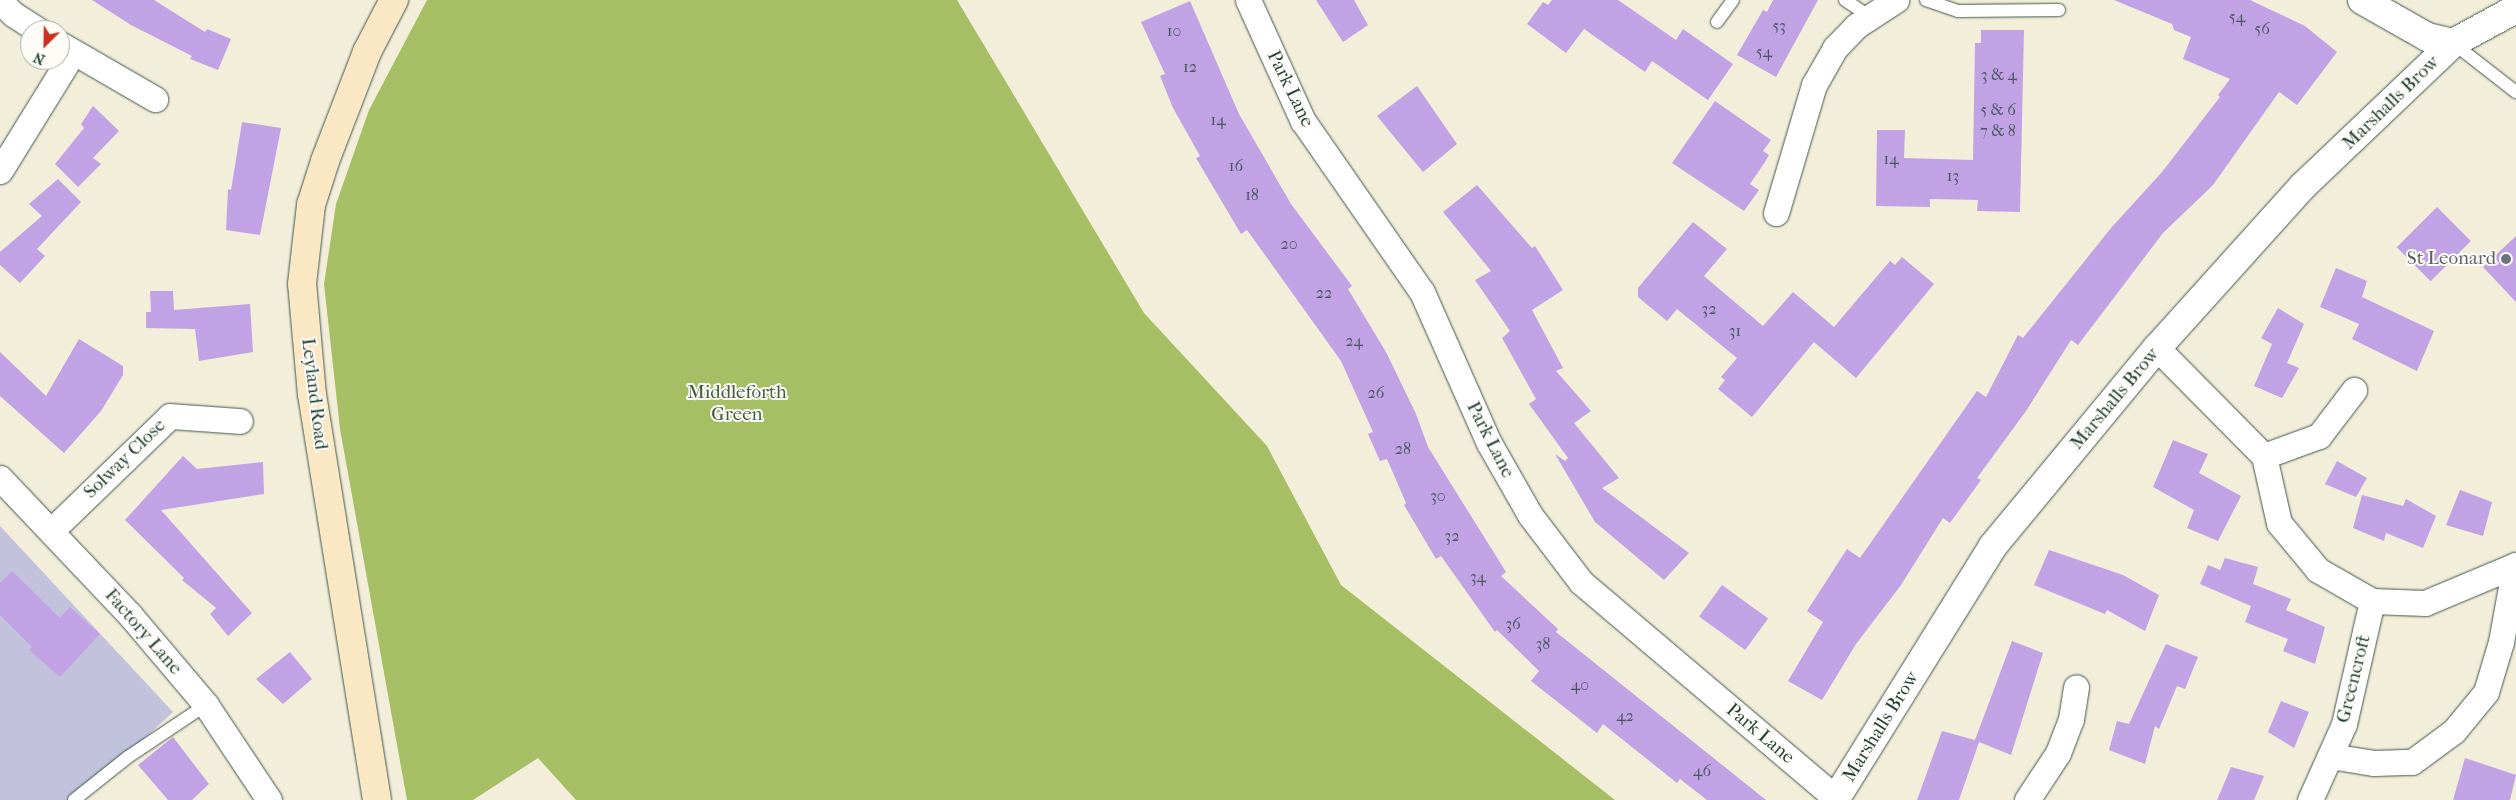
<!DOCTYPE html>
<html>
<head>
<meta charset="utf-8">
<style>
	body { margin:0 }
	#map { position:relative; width:2516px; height:800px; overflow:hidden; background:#f3eeda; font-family:"IM FELL French Canon",serif }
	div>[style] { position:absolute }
	.industrial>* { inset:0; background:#c2c2dc }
	.green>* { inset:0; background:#a6be64 }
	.building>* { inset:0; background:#c1a2e5; transform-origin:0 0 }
	.roads { filter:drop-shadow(0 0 1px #3f584d) drop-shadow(0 0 1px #3f584d) }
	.service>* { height:12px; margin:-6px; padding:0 6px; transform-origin:6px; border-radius:6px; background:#fff }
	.minor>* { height:25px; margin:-12.5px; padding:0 12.5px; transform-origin:12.5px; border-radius:12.5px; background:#fff }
	.tertiary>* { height:28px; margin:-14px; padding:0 14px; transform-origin:14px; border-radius:14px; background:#fff }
	.secondary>* { height:28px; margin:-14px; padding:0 14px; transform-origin:14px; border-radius:14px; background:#fae7c3 }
	.dots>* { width:14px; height:14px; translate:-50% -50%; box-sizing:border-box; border:2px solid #fdfcf7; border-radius:50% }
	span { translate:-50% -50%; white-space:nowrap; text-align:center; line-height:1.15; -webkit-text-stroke:4px #fdfcf7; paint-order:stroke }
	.number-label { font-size:16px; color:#485660 }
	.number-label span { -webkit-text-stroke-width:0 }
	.street-label { font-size:19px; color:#1f3d34 }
	.worship-label { font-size:19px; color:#5b616d }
	.right { translate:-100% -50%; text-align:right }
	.park-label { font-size:19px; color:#415d40 }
	.north { position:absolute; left:20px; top:20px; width:50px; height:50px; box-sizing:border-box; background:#fdfcf7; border:1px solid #a4b0a9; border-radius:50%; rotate:203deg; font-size:14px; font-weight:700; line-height:20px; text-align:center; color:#1f3d34 }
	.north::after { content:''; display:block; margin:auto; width:18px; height:22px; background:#c8321e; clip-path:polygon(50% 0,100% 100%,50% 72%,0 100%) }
</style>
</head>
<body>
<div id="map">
	<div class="industrial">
		<i style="clip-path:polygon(0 526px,173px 712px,78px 800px,0 800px)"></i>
	</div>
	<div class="green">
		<i style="clip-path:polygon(427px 0,957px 0,1144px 313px,1267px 446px,1341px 585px,1615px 800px,576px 800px,538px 758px,473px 800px,407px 800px,340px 429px,324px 284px,336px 204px,369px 110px)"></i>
	</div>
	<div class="building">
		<i style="clip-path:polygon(92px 0,154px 0,205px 32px,207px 29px,231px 39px,218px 70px,190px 59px,192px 56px,131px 25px)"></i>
		<i style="clip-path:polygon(1316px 0,1354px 0,1368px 25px,1343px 42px)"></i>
		<i style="clip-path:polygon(1552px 0,1618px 0,1676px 40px,1683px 29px,1733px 64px,1708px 100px,1652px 61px,1645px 72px,1584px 29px,1566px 53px,1527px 24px,1543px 2px,1548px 5px)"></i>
		<i style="clip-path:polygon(1773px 0,1818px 0,1776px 77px,1737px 55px,1763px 10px,1767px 12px)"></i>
		<i style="clip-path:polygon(2114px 0,2250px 0,2305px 26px,2337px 52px,2297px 105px,2279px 92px,2213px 185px,2163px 233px,2078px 345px,2071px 340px,2026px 411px,1977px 478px,1981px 480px,1950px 523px,1943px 518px,1901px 585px,1856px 644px,1822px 700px,1788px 681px,1823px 622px,1807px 611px,1847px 549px,1860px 558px,1977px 391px,1986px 397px,2018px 335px,2023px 338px,2111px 228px,2162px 172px,2220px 97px,2218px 95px,2230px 79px,2183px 59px,2191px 37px,2174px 30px,2172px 24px)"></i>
		<i style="clip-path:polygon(1190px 1px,1239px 114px,1291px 204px,1352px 286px,1348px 289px,1386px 352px,1416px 414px,1428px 447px,1506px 572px,1501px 576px,1558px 629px,1556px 632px,1766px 800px,1707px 800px,1680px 779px,1677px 783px,1603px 724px,1597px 733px,1531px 681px,1539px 671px,1497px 630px,1495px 632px,1441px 556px,1436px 559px,1404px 505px,1406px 503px,1387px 459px,1380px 461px,1368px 434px,1373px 432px,1341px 361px,1247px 230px,1241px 234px,1196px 158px,1200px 156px,1173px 108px,1160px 76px,1165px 74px,1141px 22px)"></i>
		<i style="clip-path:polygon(1981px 30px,2024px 30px,2020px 212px,1977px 211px,1978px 200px,1930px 199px,1930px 207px,1876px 206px,1877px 130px,1905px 130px,1904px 158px,1973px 160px,1975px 43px,1981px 43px)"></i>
		<i style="clip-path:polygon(1417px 86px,1457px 144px,1423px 172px,1377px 116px)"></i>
		<i style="clip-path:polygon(1715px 101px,1771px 140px,1763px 151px,1769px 155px,1765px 162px,1750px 184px,1759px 190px,1744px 211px,1672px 163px)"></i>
		<i style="clip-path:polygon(93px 106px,119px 131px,93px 158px,101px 164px,78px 187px,55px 164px,84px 128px,81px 124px)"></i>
		<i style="clip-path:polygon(242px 122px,281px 128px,260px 235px,226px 230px,228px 189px,231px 190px)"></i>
		<i style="clip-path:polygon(58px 179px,81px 202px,37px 249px,45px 256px,20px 283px,0 265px,0 252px,42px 216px,29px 204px)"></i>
		<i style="clip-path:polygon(1477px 185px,1532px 248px,1535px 246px,1563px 290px,1532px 310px,1563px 368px,1556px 371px,1591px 411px,1574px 423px,1619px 478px,1602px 488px,1689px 553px,1664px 580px,1595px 522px,1555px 454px,1565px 461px,1568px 458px,1529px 404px,1536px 399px,1502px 338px,1510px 331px,1475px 280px,1491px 271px,1443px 212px)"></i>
		<i style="left:2437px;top:207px;width:48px;height:57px;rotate:45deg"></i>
		<i style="clip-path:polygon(1693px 222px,1727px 249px,1704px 276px,1763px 326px,1793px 292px,1834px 327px,1890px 261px,1895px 265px,1902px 257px,1934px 284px,1856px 378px,1814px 342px,1752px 417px,1718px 389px,1725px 380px,1721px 377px,1737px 358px,1677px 309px,1667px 321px,1638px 297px,1638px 288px)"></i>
		<i style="clip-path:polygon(2516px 236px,2516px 302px,2483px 267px)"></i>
		<i style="clip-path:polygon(2336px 268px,2367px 281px,2362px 297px,2434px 331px,2417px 371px,2352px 339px,2359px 324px,2320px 307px)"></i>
		<i style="clip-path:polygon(150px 291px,173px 291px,174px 310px,250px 304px,253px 352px,199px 361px,195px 329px,146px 328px,146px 312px,151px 312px)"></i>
		<i style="clip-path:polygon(2278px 308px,2304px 324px,2287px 363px,2299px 368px,2282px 398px,2254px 386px,2272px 344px,2261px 338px)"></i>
		<i style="clip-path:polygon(79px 339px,123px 366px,123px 375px,101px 411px,64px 453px,0 396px,0 352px,46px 396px)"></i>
		<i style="clip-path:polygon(2173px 440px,2208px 454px,2199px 473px,2241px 496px,2218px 541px,2187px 528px,2194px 510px,2153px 487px)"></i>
		<i style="clip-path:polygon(183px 456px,197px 469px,263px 462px,264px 494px,161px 510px,252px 613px,228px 636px,210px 614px,216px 608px,182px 580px,184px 578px,125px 520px)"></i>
		<i style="clip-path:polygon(2337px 461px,2367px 478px,2356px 497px,2325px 484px)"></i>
		<i style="clip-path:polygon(2460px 490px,2492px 502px,2483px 536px,2446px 525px)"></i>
		<i style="clip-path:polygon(2362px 495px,2403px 506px,2406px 499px,2436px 516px,2423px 548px,2386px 533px,2384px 541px,2353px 528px)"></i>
		<i style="clip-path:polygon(2049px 550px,2123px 575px,2159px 595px,2145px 631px,2107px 610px,2105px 614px,2034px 585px)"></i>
		<i style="clip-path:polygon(2225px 558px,2258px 567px,2253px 584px,2291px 599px,2286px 610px,2325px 627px,2315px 664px,2283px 651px,2288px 639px,2245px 622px,2251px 606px,2200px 584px,2208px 565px,2220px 570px)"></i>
		<i style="clip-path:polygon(12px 571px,60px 618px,70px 607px,100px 634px,60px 677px,29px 650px,32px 647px,0 615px,0 583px)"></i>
		<i style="left:1722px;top:585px;width:57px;height:39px;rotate:36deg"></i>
		<i style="clip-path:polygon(2012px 641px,2043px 653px,2011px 755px,1979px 742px,1959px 800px,1917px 800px,1942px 731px,1975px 740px)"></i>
		<i style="clip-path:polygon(2166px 644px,2198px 657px,2185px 689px,2177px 686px,2159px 729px,2155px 726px,2145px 764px,2109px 750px,2117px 721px,2129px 724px)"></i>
		<i style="clip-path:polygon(290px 652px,312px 679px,283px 704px,256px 679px)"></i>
		<i style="clip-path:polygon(2281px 701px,2309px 712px,2294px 748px,2268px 732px)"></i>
		<i style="clip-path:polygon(173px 737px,209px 784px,192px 800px,168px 800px,138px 765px)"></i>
		<i style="clip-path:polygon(2465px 758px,2516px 775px,2510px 800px,2453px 800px)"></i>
		<i style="clip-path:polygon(2231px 767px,2264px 776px,2254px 800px,2217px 800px)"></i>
	</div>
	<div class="roads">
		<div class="service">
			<i style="left:1845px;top:0;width:30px;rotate:34deg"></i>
			<i style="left:1926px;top:0;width:34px;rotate:19deg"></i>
			<i style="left:1958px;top:11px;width:101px;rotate:-0.6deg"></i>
			<i style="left:1717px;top:22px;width:27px;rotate:-54deg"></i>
			<i style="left:2453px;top:43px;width:80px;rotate:37.9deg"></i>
			<i style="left:74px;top:800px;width:69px;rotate:-38.5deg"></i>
			<i style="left:128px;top:757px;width:94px;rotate:-33.7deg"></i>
		</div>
		<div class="minor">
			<i style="left:1248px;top:0;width:133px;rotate:65.6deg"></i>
			<i style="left:1303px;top:121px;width:208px;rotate:55.2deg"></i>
			<i style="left:1422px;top:292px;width:165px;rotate:66.1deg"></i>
			<i style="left:1489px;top:443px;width:83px;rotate:60.3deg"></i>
			<i style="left:1530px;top:515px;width:84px;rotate:52.7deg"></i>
			<i style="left:1581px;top:582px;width:334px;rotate:40.3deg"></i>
			<i style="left:0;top:1px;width:18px;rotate:45deg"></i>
			<i style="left:13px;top:14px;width:30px;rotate:33deg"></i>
			<i style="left:60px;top:44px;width:110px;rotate:30.1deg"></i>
			<i style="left:0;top:171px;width:139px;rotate:-58.3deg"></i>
			<i style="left:1776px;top:213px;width:134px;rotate:-73.5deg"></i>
			<i style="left:1814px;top:85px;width:43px;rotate:-60.4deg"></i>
			<i style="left:1835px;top:48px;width:30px;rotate:-46deg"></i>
			<i style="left:1856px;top:26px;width:48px;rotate:-33deg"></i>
			<i style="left:2157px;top:348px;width:152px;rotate:45.3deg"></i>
			<i style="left:2264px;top:456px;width:69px;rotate:77.4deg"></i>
			<i style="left:2279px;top:523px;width:61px;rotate:50.3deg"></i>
			<i style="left:2318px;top:570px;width:62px;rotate:29.9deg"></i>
			<i style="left:2372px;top:601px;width:53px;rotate:2.2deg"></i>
			<i style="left:2425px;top:603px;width:99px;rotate:-22.7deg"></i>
			<i style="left:2264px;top:456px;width:59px;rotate:-20deg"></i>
			<i style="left:2319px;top:436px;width:58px;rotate:-52.7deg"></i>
			<i style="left:0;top:478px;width:189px;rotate:46.5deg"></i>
			<i style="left:130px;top:615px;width:118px;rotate:49.8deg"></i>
			<i style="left:206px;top:705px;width:114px;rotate:56.4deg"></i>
			<i style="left:52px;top:530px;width:164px;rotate:-44deg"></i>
			<i style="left:170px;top:416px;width:70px;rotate:4.1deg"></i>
			<i style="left:2330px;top:756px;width:45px;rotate:9deg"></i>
			<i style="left:2374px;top:763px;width:38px;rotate:-2deg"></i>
			<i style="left:2412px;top:762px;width:52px;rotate:-36.4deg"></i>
			<i style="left:2454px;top:731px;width:50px;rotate:-50.6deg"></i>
			<i style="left:2486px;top:692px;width:52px;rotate:-73.3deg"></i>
			<i style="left:2501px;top:642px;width:78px;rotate:-79.7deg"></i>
			<i style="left:2027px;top:800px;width:56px;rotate:-56.6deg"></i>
			<i style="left:2058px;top:753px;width:36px;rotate:-69deg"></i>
			<i style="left:2071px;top:719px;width:32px;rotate:-81deg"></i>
			<i style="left:2310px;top:800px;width:83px;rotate:-65.9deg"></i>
			<i style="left:2344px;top:724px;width:126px;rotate:-77.2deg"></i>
		</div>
		<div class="tertiary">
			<i style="left:2362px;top:0;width:75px;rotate:29.6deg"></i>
			<i style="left:2427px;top:37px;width:27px;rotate:13deg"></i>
			<i style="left:1835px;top:800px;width:299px;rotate:-58.1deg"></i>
			<i style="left:1993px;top:546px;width:257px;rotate:-50.4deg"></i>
			<i style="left:2157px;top:348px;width:218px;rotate:-48deg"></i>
			<i style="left:2303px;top:186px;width:207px;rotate:-43.6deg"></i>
			<i style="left:2453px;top:43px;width:72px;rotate:-28.4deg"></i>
		</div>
		<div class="secondary">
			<i style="left:377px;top:800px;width:410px;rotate:-99.1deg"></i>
			<i style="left:312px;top:395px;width:111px;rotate:-95.1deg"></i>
			<i style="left:302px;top:284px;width:80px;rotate:-83.5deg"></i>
			<i style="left:311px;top:205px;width:46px;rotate:-72.3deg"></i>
			<i style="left:325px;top:161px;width:117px;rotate:-68.9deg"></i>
			<i style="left:367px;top:52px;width:59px;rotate:-62.6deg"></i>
		</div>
	</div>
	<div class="dots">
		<i style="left:2506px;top:259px;background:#6b7280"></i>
	</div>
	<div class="number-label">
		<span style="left:2237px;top:17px">54</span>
		<span style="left:1779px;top:26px">53</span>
		<span style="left:2262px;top:29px">56</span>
		<span style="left:1174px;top:31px">10</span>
		<span style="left:1764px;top:52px">54</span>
		<span style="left:1190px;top:67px">12</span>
		<span style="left:1999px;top:75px">3 &amp; 4</span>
		<span style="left:1998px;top:110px">5 &amp; 6</span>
		<span style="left:1218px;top:120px">14</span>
		<span style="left:1998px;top:131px">7 &amp; 8</span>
		<span style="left:1891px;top:159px">14</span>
		<span style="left:1236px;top:166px">16</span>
		<span style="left:1953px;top:176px">13</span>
		<span style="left:1252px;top:195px">18</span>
		<span style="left:1289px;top:244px">20</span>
		<span style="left:1324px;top:293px">22</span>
		<span style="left:1709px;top:309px">32</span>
		<span style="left:1735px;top:331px">31</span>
		<span style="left:1354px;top:341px">24</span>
		<span style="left:1376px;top:393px">26</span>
		<span style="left:1403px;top:449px">28</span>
		<span style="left:1438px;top:496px">30</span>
		<span style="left:1452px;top:536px">32</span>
		<span style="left:1478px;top:577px">34</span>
		<span style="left:1513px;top:624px">36</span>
		<span style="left:1543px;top:644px">38</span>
		<span style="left:1580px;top:685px">40</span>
		<span style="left:1625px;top:716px">42</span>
		<span style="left:1702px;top:771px">46</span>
	</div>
	<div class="street-label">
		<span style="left:1290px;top:89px;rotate:64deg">Park Lane</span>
		<span style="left:2391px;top:103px;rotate:-44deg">Marshalls Brow</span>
		<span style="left:314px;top:394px;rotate:83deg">Leyland Road</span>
		<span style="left:2115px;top:399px;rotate:-50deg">Marshalls Brow</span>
		<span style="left:1490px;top:440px;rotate:63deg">Park Lane</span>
		<span style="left:125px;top:459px;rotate:-44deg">Solway Close</span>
		<span style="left:143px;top:632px;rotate:49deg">Factory Lane</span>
		<span style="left:2354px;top:679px;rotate:-76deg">Greencroft</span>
		<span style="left:1881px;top:727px;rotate:-58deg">Marshalls Brow</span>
		<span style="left:1760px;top:734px;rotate:40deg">Park Lane</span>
	</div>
	<div class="worship-label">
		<span class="right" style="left:2496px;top:259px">St Leonard</span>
	</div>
	<div class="park-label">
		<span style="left:737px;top:404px">Middleforth<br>Green</span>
	</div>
	<div class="north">N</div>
</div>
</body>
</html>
